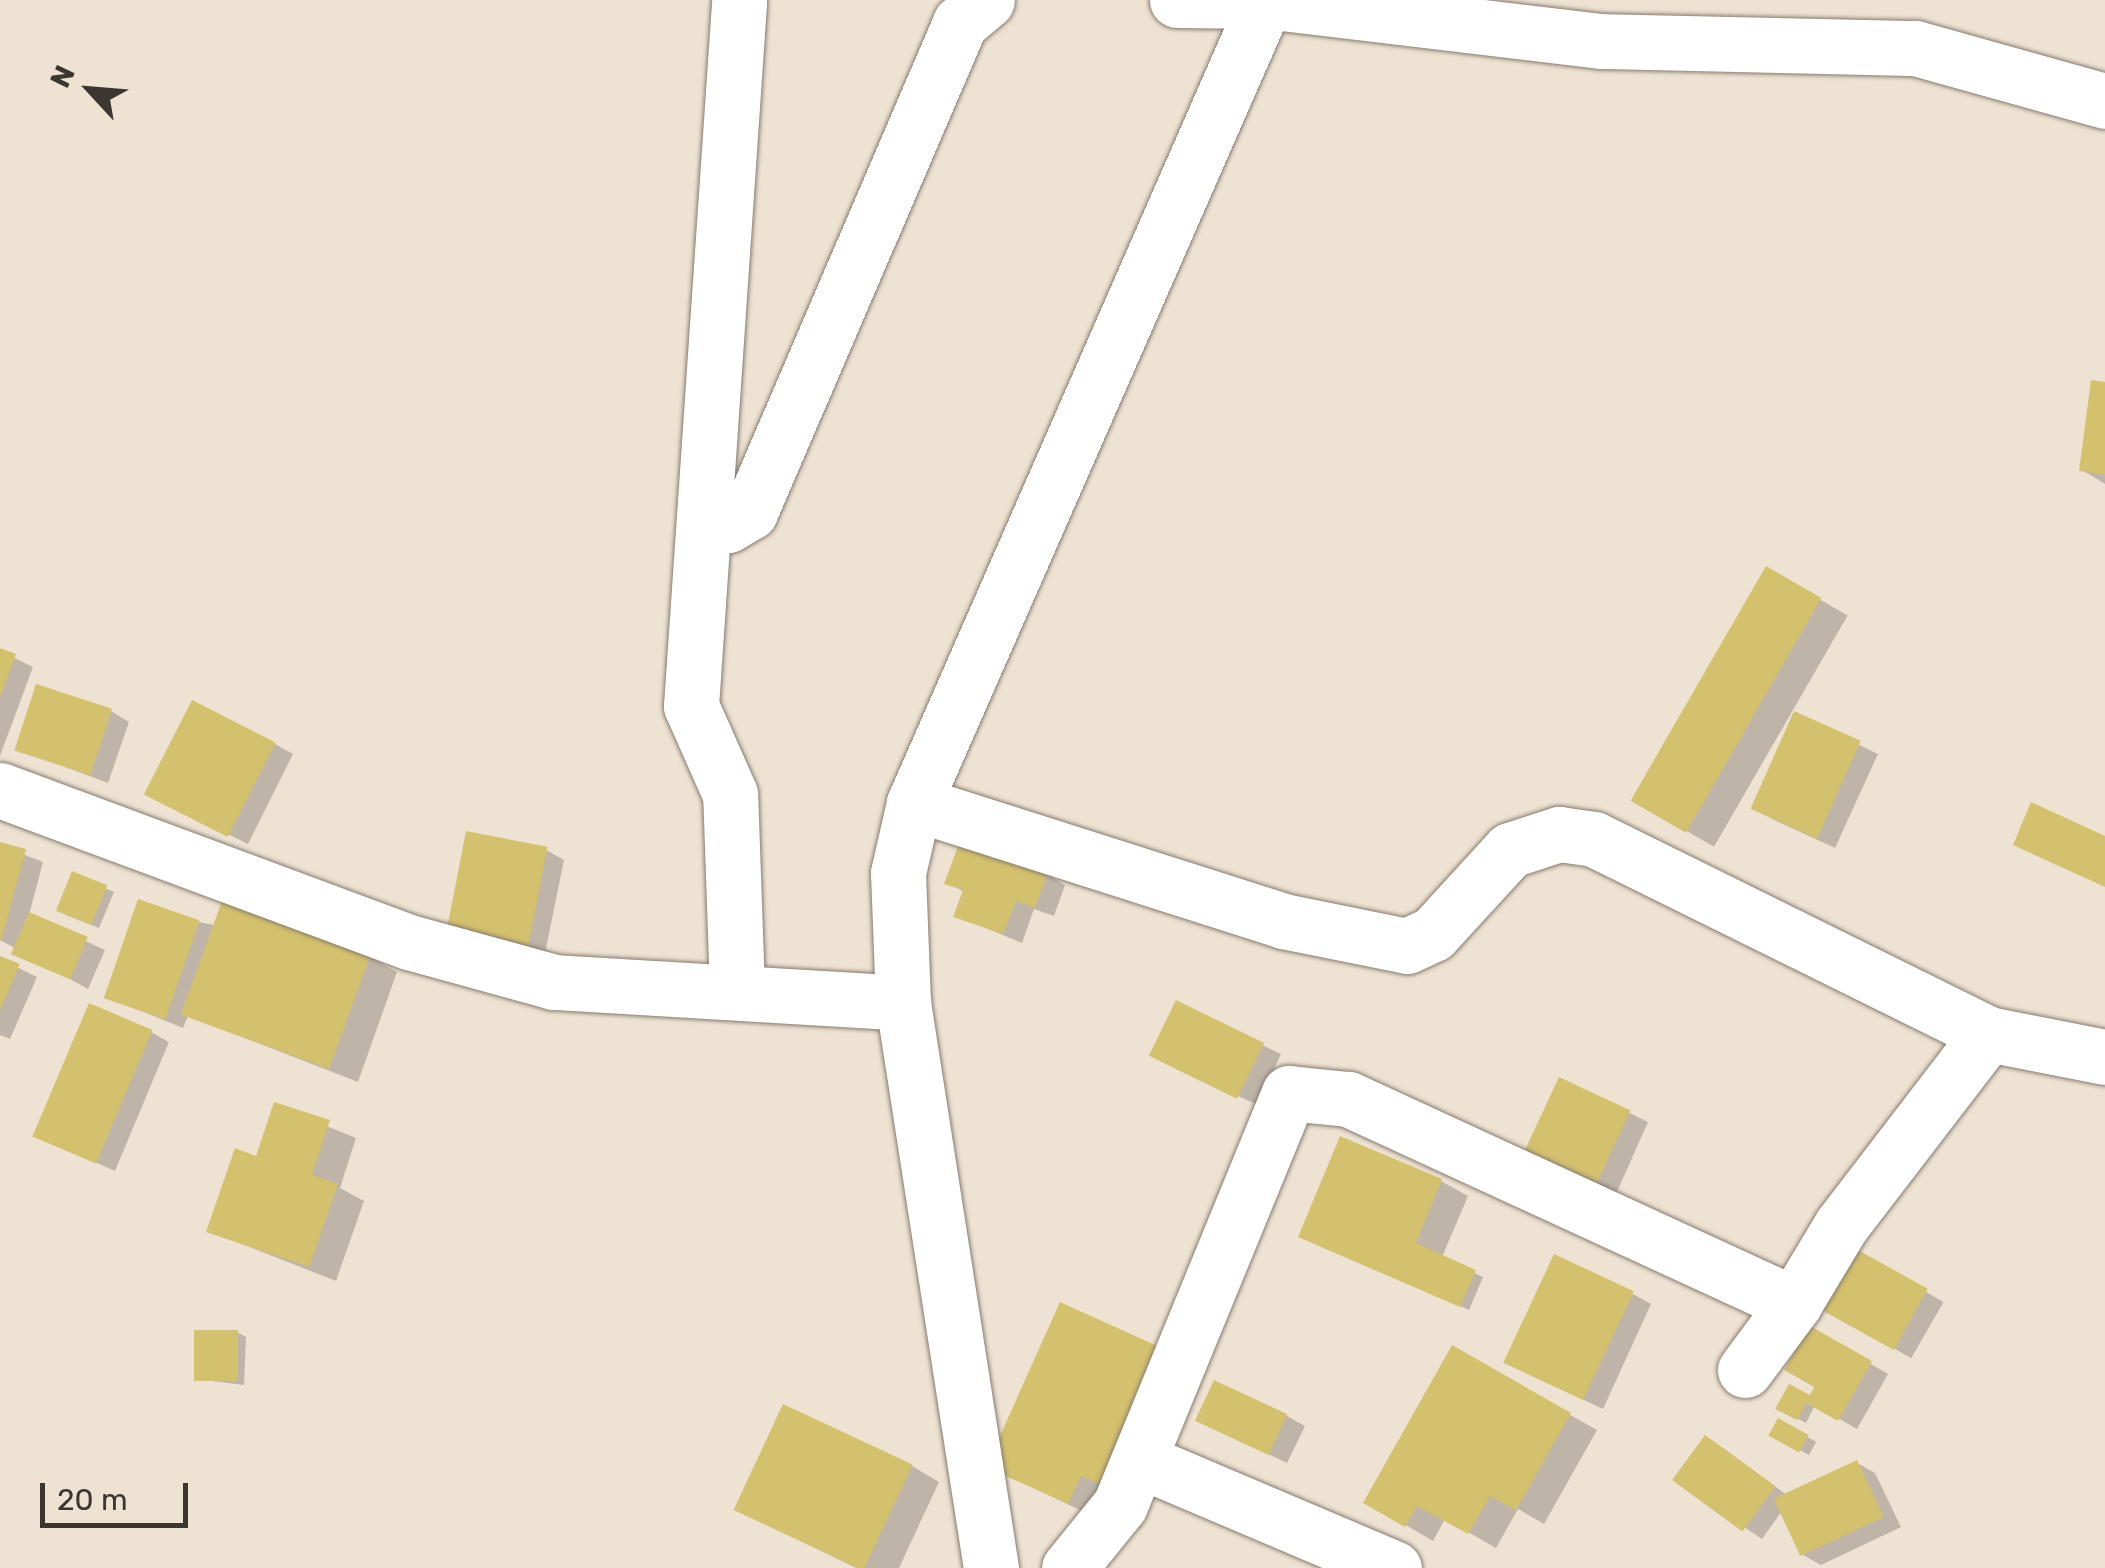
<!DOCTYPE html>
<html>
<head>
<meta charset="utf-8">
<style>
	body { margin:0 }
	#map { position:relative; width:2105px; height:1568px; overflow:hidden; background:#eee3d3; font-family:Rubik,sans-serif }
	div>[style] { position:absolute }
	.shadow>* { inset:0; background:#0003; transform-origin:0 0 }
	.building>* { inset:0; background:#d4c16e; transform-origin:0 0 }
	.roads { filter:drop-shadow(0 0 2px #867b6e) drop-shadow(0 0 2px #867b6e) }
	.street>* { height:55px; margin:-27.5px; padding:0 27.5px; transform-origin:27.5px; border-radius:27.5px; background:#fff }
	span { translate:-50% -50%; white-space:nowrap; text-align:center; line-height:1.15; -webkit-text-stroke:8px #eee3d3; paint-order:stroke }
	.north { position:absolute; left:40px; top:40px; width:100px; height:100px; -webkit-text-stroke:8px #eee3d3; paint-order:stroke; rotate:296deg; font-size:28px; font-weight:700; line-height:40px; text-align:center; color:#3b3630 }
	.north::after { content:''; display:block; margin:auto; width:35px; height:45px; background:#3b3630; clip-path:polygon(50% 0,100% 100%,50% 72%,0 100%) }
	.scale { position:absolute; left:40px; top:1483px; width:148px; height:45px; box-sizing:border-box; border:5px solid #3b3630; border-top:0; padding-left:12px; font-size:30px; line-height:35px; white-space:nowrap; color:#3b3630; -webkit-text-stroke:8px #eee3d3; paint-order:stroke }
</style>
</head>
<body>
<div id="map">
	<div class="shadow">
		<i style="clip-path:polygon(2105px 384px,2105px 484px,2082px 470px)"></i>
		<i style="left:1767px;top:569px;width:93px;height:267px;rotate:30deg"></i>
		<i style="clip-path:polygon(0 651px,33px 667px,0 756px)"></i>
		<i style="clip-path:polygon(111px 711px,129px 722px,108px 783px,17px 749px)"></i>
		<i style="clip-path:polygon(1796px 714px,1878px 754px,1835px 848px,1770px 818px)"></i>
		<i style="clip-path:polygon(275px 744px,293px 754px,248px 844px,166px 804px)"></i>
		<i style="clip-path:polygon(0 845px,43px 862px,29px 915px,105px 950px,88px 989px,0 940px)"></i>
		<i style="clip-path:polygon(546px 850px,564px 860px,542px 968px,463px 952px)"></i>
		<i style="clip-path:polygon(73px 874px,114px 892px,99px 928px,66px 915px)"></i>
		<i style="clip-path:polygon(1047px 874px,1065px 885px,1054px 916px,1034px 909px,1022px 943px,956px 916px,964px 892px,947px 882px)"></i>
		<i style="clip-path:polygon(199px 922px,370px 957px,397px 972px,358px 1082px,188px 1016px,183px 1028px,107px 997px)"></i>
		<i style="clip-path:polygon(0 959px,37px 977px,10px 1039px,0 1035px)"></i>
		<i style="clip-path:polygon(1178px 1004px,1281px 1054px,1258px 1105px,1171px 1066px)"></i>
		<i style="clip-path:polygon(151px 1032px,169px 1042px,115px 1171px,36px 1136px)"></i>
		<i style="clip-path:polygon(1561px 1080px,1648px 1122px,1612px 1203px,1542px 1170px)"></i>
		<i style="clip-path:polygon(275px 1105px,356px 1138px,340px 1188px,364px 1201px,336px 1281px,209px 1231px,257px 1159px)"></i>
		<i style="clip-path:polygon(1441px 1181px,1468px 1196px,1442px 1257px,1483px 1277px,1469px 1310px,1302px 1236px)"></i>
		<i style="left:1857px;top:1252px;width:100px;height:65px;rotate:30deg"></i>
		<i style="clip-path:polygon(1633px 1294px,1651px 1304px,1603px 1409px,1525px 1372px)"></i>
		<i style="clip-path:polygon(1811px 1329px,1888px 1374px,1857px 1429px,1815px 1405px,1806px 1423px,1778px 1408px,1811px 1399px,1817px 1386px)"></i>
		<i style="clip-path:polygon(237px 1332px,246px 1337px,244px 1385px,197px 1379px)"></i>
		<i style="clip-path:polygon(1453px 1349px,1597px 1430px,1544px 1524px,1518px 1509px,1496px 1548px,1445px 1519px,1433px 1541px,1366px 1502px)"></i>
		<i style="clip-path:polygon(1163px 1351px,1096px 1518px,989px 1466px)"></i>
		<i style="clip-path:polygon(1287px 1416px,1305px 1426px,1287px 1463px,1217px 1430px)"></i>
		<i style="left:1779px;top:1422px;width:42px;height:15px;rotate:28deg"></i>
		<i style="clip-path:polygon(1723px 1448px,1788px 1496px,1857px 1463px,1875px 1473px,1901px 1527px,1821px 1565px,1803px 1555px,1782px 1511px,1762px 1539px,1675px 1480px)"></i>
		<i style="clip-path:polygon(912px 1466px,939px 1482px,899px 1568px,856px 1568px,736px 1509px)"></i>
	</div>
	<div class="building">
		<i style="clip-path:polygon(2091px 380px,2105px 382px,2105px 475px,2079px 471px)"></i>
		<i style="left:1766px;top:566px;width:64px;height:271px;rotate:30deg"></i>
		<i style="clip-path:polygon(0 648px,16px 654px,0 697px)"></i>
		<i style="left:36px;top:684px;width:80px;height:70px;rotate:18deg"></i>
		<i style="left:192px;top:700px;width:94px;height:106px;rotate:27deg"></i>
		<i style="left:1794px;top:711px;width:73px;height:107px;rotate:24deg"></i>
		<i style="clip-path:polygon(2031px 802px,2105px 836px,2105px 887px,2013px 845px)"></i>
		<i style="left:466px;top:831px;width:83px;height:115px;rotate:11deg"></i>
		<i style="clip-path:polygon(960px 841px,1048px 872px,1035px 908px,1016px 901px,1003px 934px,953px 917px,963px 890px,944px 884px)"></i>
		<i style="clip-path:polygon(0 842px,26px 849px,1px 941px,0 941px)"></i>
		<i style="left:72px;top:871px;width:38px;height:43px;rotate:22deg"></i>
		<i style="left:138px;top:899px;width:65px;height:105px;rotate:19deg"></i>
		<i style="left:222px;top:901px;width:158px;height:121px;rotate:20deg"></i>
		<i style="left:29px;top:912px;width:64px;height:46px;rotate:23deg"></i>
		<i style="clip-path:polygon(0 956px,20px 964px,0 1010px)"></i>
		<i style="left:1176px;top:1000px;width:98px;height:62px;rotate:26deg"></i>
		<i style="left:89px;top:1003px;width:69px;height:145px;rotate:23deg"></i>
		<i style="left:1559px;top:1077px;width:79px;height:92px;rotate:25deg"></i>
		<i style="clip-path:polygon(274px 1102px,330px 1120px,312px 1175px,338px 1184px,309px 1267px,206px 1232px,235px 1148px,256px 1156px)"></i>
		<i style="clip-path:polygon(1340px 1136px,1442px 1179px,1416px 1243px,1476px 1270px,1460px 1307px,1298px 1237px)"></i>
		<i style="left:1856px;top:1249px;width:82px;height:70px;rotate:29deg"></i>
		<i style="left:1554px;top:1254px;width:88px;height:120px;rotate:25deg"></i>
		<i style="clip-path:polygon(1060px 1302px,1164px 1349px,1102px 1485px,1081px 1476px,1068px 1504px,986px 1467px)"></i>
		<i style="clip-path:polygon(1810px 1326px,1872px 1361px,1838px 1421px,1806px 1403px,1797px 1420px,1775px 1409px,1789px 1384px,1810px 1395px,1814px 1387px,1784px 1370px)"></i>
		<i style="left:194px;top:1330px;width:44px;height:51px"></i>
		<i style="clip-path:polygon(1452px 1345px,1571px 1413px,1516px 1510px,1490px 1496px,1468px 1534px,1417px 1506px,1405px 1527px,1363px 1503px)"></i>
		<i style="left:1214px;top:1380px;width:81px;height:45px;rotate:25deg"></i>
		<i style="left:783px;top:1404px;width:143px;height:117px;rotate:25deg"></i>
		<i style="left:1778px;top:1418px;width:35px;height:20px;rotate:29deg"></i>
		<i style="left:1705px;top:1435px;width:87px;height:56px;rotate:36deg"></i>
		<i style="left:1857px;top:1460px;width:63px;height:92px;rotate:65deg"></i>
	</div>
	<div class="roads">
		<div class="street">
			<i style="left:1177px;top:0;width:88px;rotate:0.7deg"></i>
			<i style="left:1265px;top:1px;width:338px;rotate:6.8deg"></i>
			<i style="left:1601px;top:41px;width:314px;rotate:1.3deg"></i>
			<i style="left:1915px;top:48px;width:197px;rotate:15.6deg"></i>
			<i style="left:706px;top:518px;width:23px;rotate:18deg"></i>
			<i style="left:728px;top:525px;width:26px;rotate:-31deg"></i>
			<i style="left:750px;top:512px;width:532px;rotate:-66.76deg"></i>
			<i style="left:960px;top:23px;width:35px;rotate:-40deg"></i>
			<i style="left:0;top:790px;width:436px;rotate:20.4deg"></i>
			<i style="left:409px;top:942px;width:150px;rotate:15.4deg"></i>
			<i style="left:554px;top:982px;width:350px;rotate:3.4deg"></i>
			<i style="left:914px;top:803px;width:387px;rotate:17.7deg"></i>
			<i style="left:1283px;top:921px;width:126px;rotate:11.4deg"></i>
			<i style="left:1407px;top:946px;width:29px;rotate:-25deg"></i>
			<i style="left:1433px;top:934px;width:114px;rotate:-47.5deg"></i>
			<i style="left:1510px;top:850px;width:52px;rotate:-18.1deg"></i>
			<i style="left:1559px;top:834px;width:35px;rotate:8deg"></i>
			<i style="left:1594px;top:839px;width:440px;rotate:26.3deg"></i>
			<i style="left:1988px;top:1034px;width:240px;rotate:127.5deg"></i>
			<i style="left:1842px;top:1224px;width:93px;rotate:121deg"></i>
			<i style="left:1794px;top:1304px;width:491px;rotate:-155.3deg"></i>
			<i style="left:1348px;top:1099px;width:59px;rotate:-174.2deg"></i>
			<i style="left:1289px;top:1093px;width:445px;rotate:112.3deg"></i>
			<i style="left:1120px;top:1505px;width:81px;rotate:129deg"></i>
			<i style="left:737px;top:990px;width:196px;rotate:-92deg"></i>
			<i style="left:730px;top:794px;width:96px;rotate:-113.9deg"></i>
			<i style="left:691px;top:706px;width:705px;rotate:-86.09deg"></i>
			<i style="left:1988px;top:1034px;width:119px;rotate:11.1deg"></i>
			<i style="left:1745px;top:1370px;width:82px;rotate:-53.4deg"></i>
			<i style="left:1139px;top:1460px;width:277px;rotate:23deg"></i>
			<i style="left:991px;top:1568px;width:572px;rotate:-98.85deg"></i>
			<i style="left:903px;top:1003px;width:130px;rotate:-92.2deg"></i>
			<i style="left:898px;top:873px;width:72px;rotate:-77.1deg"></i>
			<i style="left:914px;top:803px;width:877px;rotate:-66.33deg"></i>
		</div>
	</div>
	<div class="north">N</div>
	<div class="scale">20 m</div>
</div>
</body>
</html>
